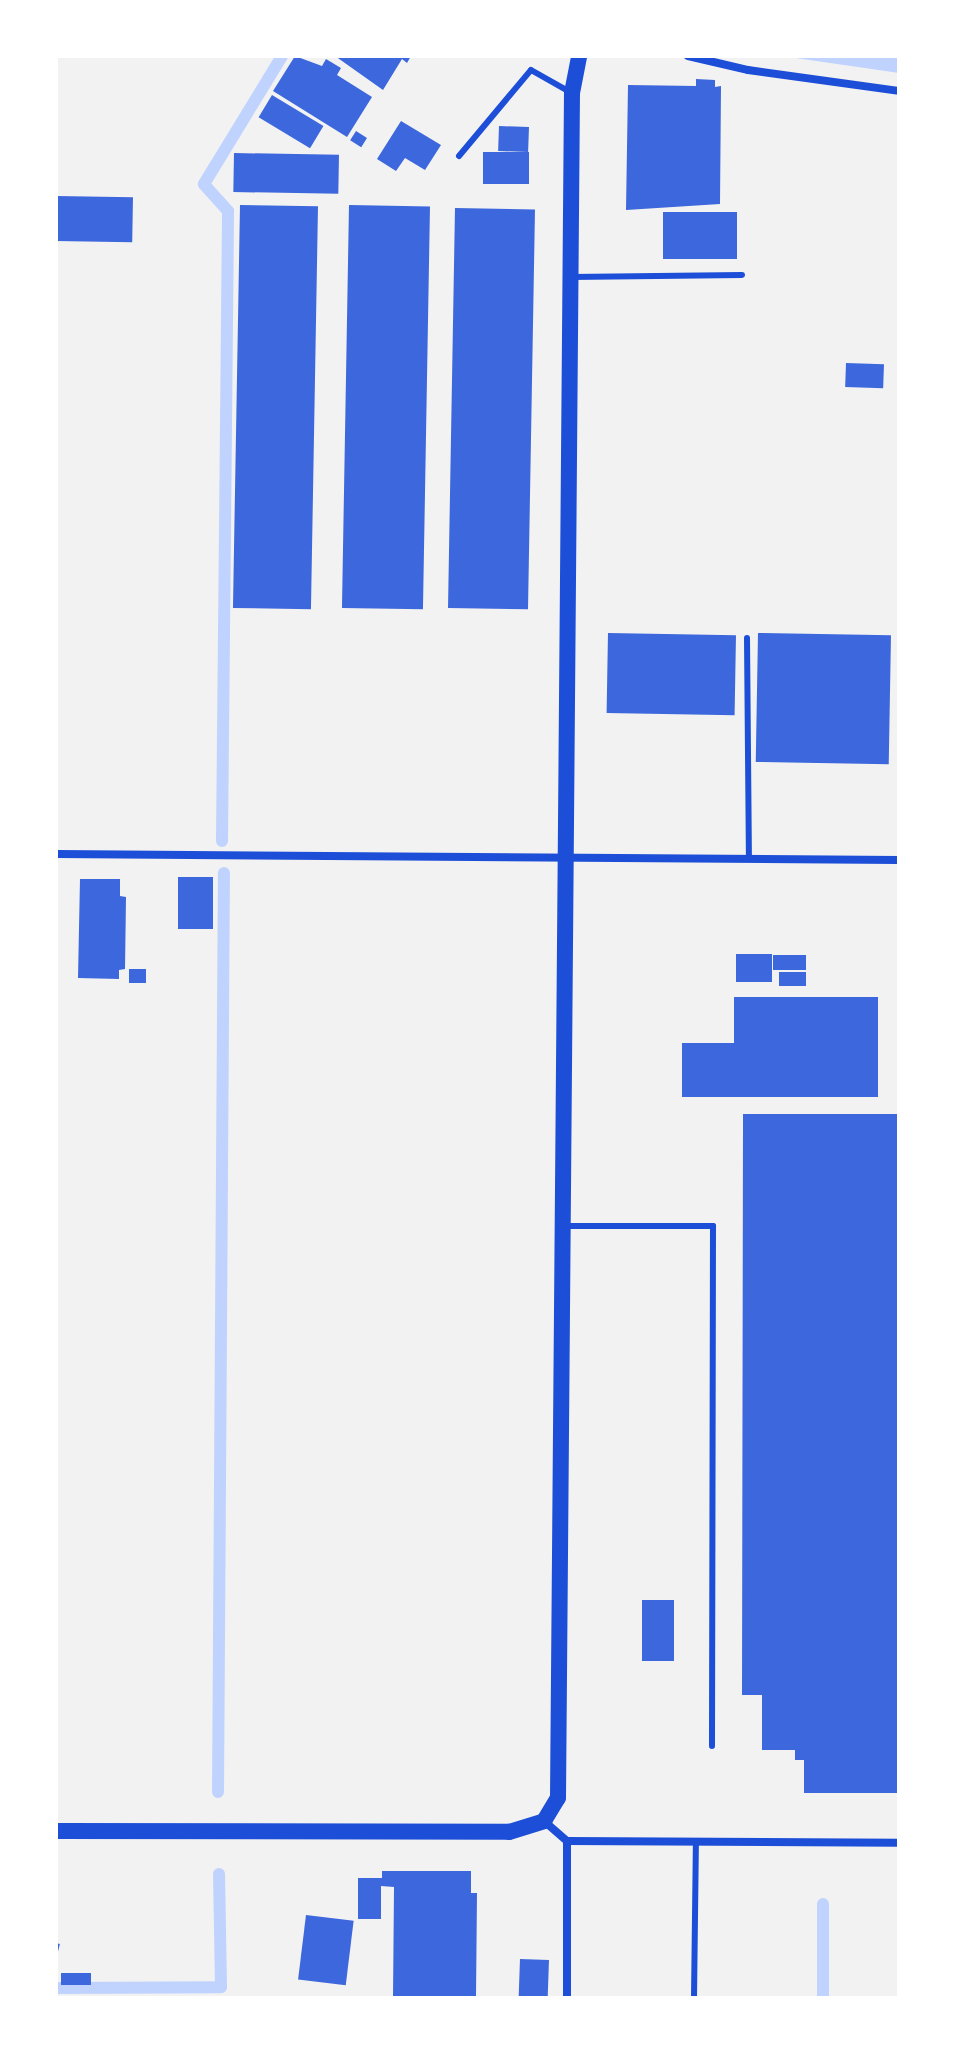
<!DOCTYPE html>
<html>
<head>
<meta charset="utf-8">
<style>
	body { margin:0 }
	#map { position:relative; width:955px; height:2054px; overflow:hidden; background:#f2f2f2; font-family:"Open Sans",sans-serif }
	div>[style] { position:absolute }
	.water>* { inset:0; background:#bfd3fe }
	.stream>* { height:12px; margin:-6px; padding:0 6px; transform-origin:6px; border-radius:6px; background:#bfd3fe }
	.building>* { inset:0; background:#3d67dc; transform-origin:0 0 }
	.service>* { height:6px; margin:-3px; padding:0 3px; transform-origin:3px; border-radius:3px; background:#1d4ed8 }
	.minor>* { height:8px; margin:-4px; padding:0 4px; transform-origin:4px; border-radius:4px; background:#1d4ed8 }
	.secondary>* { height:16px; margin:-8px; padding:0 8px; transform-origin:8px; border-radius:8px; background:#1d4ed8 }
	span { translate:-50% -50%; white-space:nowrap; text-align:center; line-height:1.15; -webkit-text-stroke:6px #fff; paint-order:stroke }
	.frame { position:absolute; inset:0; border:58px solid #fff; pointer-events:none }
</style>
</head>
<body>
<div id="map">
	<div class="water">
		<i style="clip-path:polygon(782px 56px,899px 56px,899px 73px)"></i>
	</div>
	<div class="stream">
		<i style="left:222px;top:841px;width:630px;rotate:-89.45deg"></i>
		<i style="left:228px;top:211px;width:36px;rotate:-132deg"></i>
		<i style="left:204px;top:184px;width:150px;rotate:-58.6deg"></i>
		<i style="left:218px;top:1792px;width:919px;rotate:-89.63deg"></i>
		<i style="left:56px;top:1988px;width:165px;rotate:-0.3deg"></i>
		<i style="left:221px;top:1987px;width:113px;rotate:-91deg"></i>
		<i style="left:823px;top:1998px;width:94px;rotate:-90deg"></i>
	</div>
	<div class="building">
		<i style="clip-path:polygon(295px 56px,322px 66px,326px 59px,341px 68px,337px 75px,372px 97px,347px 137px,273px 91px)"></i>
		<i style="clip-path:polygon(335px 56px,411px 56px,407px 63px,402px 59px,383px 90px)"></i>
		<i style="clip-path:polygon(696px 79px,715px 80px,715px 87px,721px 86px,720px 204px,626px 210px,628px 85px,696px 86px)"></i>
		<i style="left:272px;top:95px;width:60px;height:26px;rotate:31deg"></i>
		<i style="clip-path:polygon(401px 121px,441px 145px,425px 170px,405px 158px,396px 171px,377px 159px)"></i>
		<i style="left:499px;top:126px;width:30px;height:25px;rotate:2deg"></i>
		<i style="left:356px;top:131px;width:13px;height:11px;rotate:32deg"></i>
		<i style="left:483px;top:152px;width:46px;height:32px"></i>
		<i style="left:234px;top:153px;width:105px;height:39px;rotate:1deg"></i>
		<i style="left:56px;top:196px;width:77px;height:45px;rotate:1deg"></i>
		<i style="left:240px;top:205px;width:78px;height:403px;rotate:1deg"></i>
		<i style="left:349px;top:205px;width:81px;height:403px;rotate:1deg"></i>
		<i style="left:455px;top:208px;width:80px;height:400px;rotate:1deg"></i>
		<i style="left:663px;top:212px;width:74px;height:47px"></i>
		<i style="left:846px;top:363px;width:38px;height:24px;rotate:2deg"></i>
		<i style="left:608px;top:633px;width:128px;height:80px;rotate:1deg"></i>
		<i style="left:758px;top:633px;width:133px;height:129px;rotate:1deg"></i>
		<i style="left:178px;top:877px;width:35px;height:52px"></i>
		<i style="clip-path:polygon(80px 879px,120px 879px,120px 896px,126px 897px,125px 969px,119px 970px,119px 979px,78px 978px)"></i>
		<i style="left:736px;top:954px;width:36px;height:28px"></i>
		<i style="left:773px;top:955px;width:33px;height:15px"></i>
		<i style="left:129px;top:969px;width:17px;height:14px"></i>
		<i style="left:779px;top:972px;width:27px;height:14px"></i>
		<i style="clip-path:polygon(734px 997px,878px 997px,878px 1097px,682px 1097px,682px 1043px,734px 1043px)"></i>
		<i style="clip-path:polygon(743px 1114px,899px 1114px,899px 1793px,804px 1793px,804px 1760px,795px 1760px,795px 1750px,762px 1750px,762px 1695px,742px 1695px)"></i>
		<i style="left:642px;top:1600px;width:32px;height:61px"></i>
		<i style="clip-path:polygon(382px 1871px,471px 1871px,471px 1893px,477px 1893px,476px 1997px,393px 1997px,394px 1887px,381px 1886px,381px 1919px,358px 1919px,358px 1878px,382px 1878px)"></i>
		<i style="left:306px;top:1915px;width:48px;height:65px;rotate:7deg"></i>
		<i style="left:56px;top:1943px;width:4px;height:29px;rotate:14deg"></i>
		<i style="left:520px;top:1959px;width:29px;height:39px;rotate:2deg"></i>
		<i style="left:61px;top:1973px;width:30px;height:12px"></i>
	</div>
	<div class="service">
		<i style="left:459px;top:156px;width:112px;rotate:-50.1deg"></i>
		<i style="left:531px;top:70px;width:45px;rotate:29.4deg"></i>
		<i style="left:571px;top:277px;width:171px;rotate:-0.7deg"></i>
		<i style="left:747px;top:638px;width:221px;rotate:89.5deg"></i>
		<i style="left:565px;top:1226px;width:148px"></i>
		<i style="left:713px;top:1226px;width:520px;rotate:90.11deg"></i>
		<i style="left:694px;top:1998px;width:156px;rotate:-89.3deg"></i>
	</div>
	<div class="minor">
		<i style="left:688px;top:56px;width:62px;rotate:13.1deg"></i>
		<i style="left:748px;top:70px;width:152px;rotate:7.9deg"></i>
		<i style="left:56px;top:854px;width:843px;rotate:0.41deg"></i>
		<i style="left:544px;top:1821px;width:30px;rotate:41deg"></i>
		<i style="left:567px;top:1841px;width:157px;rotate:90deg"></i>
		<i style="left:567px;top:1841px;width:332px;rotate:0.3deg"></i>
	</div>
	<div class="secondary">
		<i style="left:56px;top:1831px;width:453px;rotate:0.1deg"></i>
		<i style="left:509px;top:1832px;width:37px;rotate:-17deg"></i>
		<i style="left:544px;top:1821px;width:27px;rotate:-59deg"></i>
		<i style="left:558px;top:1798px;width:1705px;rotate:-89.53deg"></i>
		<i style="left:572px;top:93px;width:38px;rotate:-79deg"></i>
	</div>
	<div class="frame"></div>
</div>
</body>
</html>
